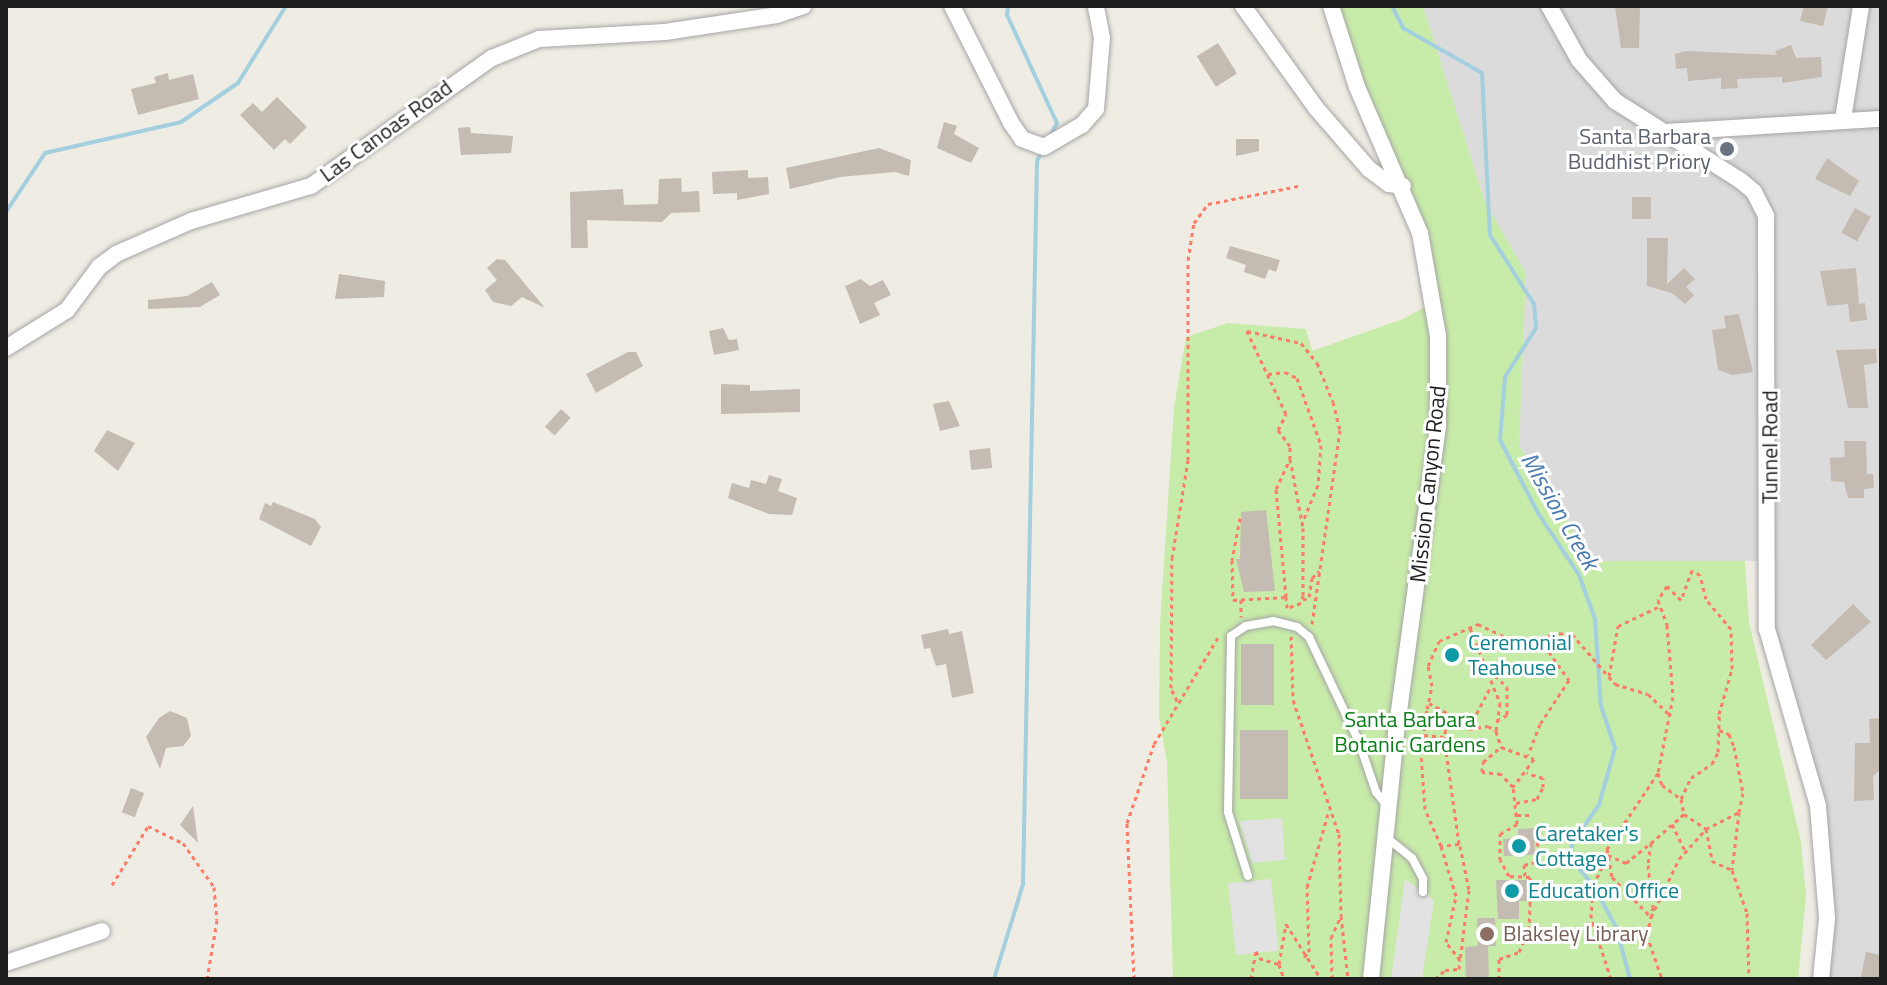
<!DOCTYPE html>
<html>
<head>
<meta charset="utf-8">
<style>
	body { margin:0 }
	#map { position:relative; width:1887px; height:985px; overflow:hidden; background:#efece4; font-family:"Titillium Web",sans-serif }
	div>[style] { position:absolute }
	.residential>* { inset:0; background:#dcdbdb }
	.grass>* { inset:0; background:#c7eba8 }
	.parking>* { inset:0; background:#e2e2e2; transform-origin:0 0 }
	.stream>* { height:4px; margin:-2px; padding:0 2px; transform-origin:2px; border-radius:2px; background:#a3cfde }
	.building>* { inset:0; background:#c4bbb3; transform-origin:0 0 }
	.path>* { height:3px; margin-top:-1.5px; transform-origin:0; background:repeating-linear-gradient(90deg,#fd7b67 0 4px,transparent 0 8px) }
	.roads { filter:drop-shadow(0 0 2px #a5a5a5) drop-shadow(0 0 2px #a5a5a5) }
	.lane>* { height:8px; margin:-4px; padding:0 4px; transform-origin:4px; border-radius:4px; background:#fff }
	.street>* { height:16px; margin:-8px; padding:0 8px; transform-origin:8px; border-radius:8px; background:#fff }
	.dots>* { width:22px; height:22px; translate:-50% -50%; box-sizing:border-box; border:4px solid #fff; border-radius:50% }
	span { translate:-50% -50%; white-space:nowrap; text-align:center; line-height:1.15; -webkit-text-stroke:6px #fff; paint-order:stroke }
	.street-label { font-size:22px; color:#1e1e1e }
	.worship-label { font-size:22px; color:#5b616d }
	.right { translate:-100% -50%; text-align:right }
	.culture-label { font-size:22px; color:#0d838f }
	.left { translate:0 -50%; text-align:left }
	.park-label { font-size:22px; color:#097f17 }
	.education-label { font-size:22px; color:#785e54 }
	.water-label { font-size:24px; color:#4879b0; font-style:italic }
	.frame { position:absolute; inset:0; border:8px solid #1e1e1e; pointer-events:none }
</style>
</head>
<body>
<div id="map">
	<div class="residential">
		<i style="clip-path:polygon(1423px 6px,1881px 6px,1881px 979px,1825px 979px,1823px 840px,1775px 661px,1768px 561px,1587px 561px,1563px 510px,1519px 446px,1526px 273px,1485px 202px)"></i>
	</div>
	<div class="grass">
		<i style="clip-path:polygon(1333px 6px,1423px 6px,1485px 202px,1526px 273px,1519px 446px,1563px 510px,1587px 561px,1745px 561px,1749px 622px,1801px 842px,1806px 896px,1798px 979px,1173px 979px,1167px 763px,1159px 717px,1160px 624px,1174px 408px,1186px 337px,1228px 323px,1306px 329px,1312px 351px,1403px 319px,1440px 299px,1425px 241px)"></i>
	</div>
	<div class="parking">
		<i style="clip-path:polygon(1282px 818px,1285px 860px,1252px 863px,1239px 821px)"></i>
		<i style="left:1271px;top:879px;width:72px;height:43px;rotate:84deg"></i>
		<i style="clip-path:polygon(1405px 879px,1434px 900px,1422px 979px,1391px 979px)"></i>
	</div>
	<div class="stream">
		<i style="left:1008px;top:6px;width:9px;rotate:96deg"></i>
		<i style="left:1007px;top:15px;width:119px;rotate:65.2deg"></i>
		<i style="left:1057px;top:123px;width:16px;rotate:117deg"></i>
		<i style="left:1392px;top:6px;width:25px;rotate:63deg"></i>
		<i style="left:1403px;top:28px;width:91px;rotate:29.7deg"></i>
		<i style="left:1482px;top:73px;width:162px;rotate:87.2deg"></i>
		<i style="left:1490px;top:235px;width:82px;rotate:57.5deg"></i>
		<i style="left:1534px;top:304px;width:24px;rotate:85deg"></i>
		<i style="left:1536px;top:328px;width:58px;rotate:122.3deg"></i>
		<i style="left:1505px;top:377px;width:63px;rotate:94.5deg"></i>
		<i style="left:1500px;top:440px;width:82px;rotate:62.5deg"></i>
		<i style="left:1538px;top:513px;width:74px;rotate:56.5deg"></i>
		<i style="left:1579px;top:575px;width:47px;rotate:70deg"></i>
		<i style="left:1595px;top:619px;width:87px;rotate:86.1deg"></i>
		<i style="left:1601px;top:706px;width:44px;rotate:71.6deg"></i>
		<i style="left:1615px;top:748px;width:59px;rotate:105.7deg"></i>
		<i style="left:1599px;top:805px;width:47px;rotate:125.4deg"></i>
		<i style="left:1572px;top:843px;width:16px;rotate:94deg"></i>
		<i style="left:1571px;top:859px;width:34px;rotate:50deg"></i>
		<i style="left:1593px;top:885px;width:48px;rotate:61.3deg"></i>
		<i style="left:1616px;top:927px;width:54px;rotate:74.9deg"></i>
		<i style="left:6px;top:212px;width:71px;rotate:-56.5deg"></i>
		<i style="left:45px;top:153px;width:139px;rotate:-12.8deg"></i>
		<i style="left:181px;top:122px;width:69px;rotate:-34.4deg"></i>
		<i style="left:238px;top:83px;width:91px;rotate:-58.1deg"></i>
		<i style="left:994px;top:979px;width:99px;rotate:-73deg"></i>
		<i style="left:1023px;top:884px;width:723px;rotate:-88.89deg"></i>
		<i style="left:1037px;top:161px;width:11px;rotate:-63deg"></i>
	</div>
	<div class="building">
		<i style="clip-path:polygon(1615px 6px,1640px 6px,1639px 48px,1621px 48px)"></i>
		<i style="clip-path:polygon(1804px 6px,1828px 6px,1823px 26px,1800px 21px)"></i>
		<i style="left:1218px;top:43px;width:36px;height:25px;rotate:58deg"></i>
		<i style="clip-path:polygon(1791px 45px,1796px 58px,1821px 57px,1822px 77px,1782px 83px,1782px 77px,1737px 79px,1738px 88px,1721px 89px,1721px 78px,1688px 81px,1687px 68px,1676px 69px,1675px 54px,1686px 51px,1777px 55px,1775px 51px)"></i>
		<i style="clip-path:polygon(168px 73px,169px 80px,193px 74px,199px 99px,138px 115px,131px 89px,156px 83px,154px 77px)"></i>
		<i style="clip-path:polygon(277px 97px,307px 127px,290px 144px,285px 139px,274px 150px,240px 115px,253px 103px,262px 112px)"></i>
		<i style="clip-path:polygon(944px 122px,957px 126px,954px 134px,979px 148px,971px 163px,937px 148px)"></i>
		<i style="clip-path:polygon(470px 127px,471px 133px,513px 136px,511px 153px,461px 155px,458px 128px)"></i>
		<i style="clip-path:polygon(1236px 139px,1259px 139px,1259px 151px,1236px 156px)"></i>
		<i style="clip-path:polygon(879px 148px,911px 160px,909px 176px,895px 172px,840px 177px,790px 189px,786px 168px)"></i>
		<i style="clip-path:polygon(1827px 158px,1859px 181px,1850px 196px,1815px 179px)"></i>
		<i style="clip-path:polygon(748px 170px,748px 178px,768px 177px,769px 194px,737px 200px,737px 193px,713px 194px,712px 172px)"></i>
		<i style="clip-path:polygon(681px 178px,682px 192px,699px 191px,700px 212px,671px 213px,662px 222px,587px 220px,588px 248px,571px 248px,570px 192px,623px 189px,624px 205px,658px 204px,659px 179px)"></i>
		<i style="left:1651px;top:197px;width:22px;height:19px;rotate:90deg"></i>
		<i style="left:1855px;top:208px;width:18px;height:28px;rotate:29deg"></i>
		<i style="clip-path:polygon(1647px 238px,1668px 238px,1667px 284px,1684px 268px,1695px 279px,1686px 287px,1694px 295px,1685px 304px,1672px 293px,1647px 286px)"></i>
		<i style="clip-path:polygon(1230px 246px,1280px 260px,1276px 272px,1269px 269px,1265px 279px,1244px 272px,1246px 265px,1226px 258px)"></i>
		<i style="clip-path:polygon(497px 259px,505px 260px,545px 308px,522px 297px,511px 306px,493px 302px,485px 290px,497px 280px,487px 268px)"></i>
		<i style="clip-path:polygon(1856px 268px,1859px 304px,1865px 303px,1867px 320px,1850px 322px,1848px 304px,1827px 306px,1820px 271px)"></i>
		<i style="clip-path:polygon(339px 274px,385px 281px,384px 297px,335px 299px)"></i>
		<i style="clip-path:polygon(861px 279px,870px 286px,883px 280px,891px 295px,874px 303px,880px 315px,860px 324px,845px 286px)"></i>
		<i style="clip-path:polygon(212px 282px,220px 295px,200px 307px,148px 309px,148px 300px,187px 296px)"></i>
		<i style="clip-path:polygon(1739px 314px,1753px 372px,1732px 375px,1718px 370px,1712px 330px,1726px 328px,1724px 316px)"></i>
		<i style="clip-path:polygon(723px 328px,729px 340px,737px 339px,739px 350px,714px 355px,709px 331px)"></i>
		<i style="clip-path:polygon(1876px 349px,1877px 363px,1864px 365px,1868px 408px,1848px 408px,1836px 350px)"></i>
		<i style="clip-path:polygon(628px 352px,636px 352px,643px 366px,596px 393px,586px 374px)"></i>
		<i style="clip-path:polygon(721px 384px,750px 385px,750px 391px,800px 389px,800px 412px,721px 414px)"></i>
		<i style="clip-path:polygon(949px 401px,960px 426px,940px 431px,933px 404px)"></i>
		<i style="left:561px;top:409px;width:13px;height:24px;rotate:42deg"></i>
		<i style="clip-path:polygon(107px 430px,135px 443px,118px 471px,94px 451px)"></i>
		<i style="clip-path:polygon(1844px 441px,1866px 441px,1867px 474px,1873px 474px,1874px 488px,1864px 489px,1864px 498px,1848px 498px,1844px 482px,1831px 481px,1830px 458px,1845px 457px)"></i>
		<i style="left:990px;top:448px;width:20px;height:21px;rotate:84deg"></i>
		<i style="clip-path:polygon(769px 475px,782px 479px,778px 491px,797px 498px,792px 515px,769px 514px,728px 498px,732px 483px,749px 488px,751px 480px,766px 484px)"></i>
		<i style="clip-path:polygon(273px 502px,315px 519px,321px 527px,311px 546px,259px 519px,265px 503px,271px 506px)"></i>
		<i style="clip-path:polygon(1266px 510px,1275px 591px,1244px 592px,1236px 559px,1240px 559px,1241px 512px)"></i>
		<i style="clip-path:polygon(1853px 604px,1871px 622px,1826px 660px,1811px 645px)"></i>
		<i style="clip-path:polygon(948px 629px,949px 634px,962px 631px,974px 693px,952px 698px,946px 664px,936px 666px,930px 648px,924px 649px,921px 635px)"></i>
		<i style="left:1241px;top:644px;width:33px;height:61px"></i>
		<i style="clip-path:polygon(170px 711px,187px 718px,191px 736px,183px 746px,166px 748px,160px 769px,146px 737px,159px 718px)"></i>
		<i style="clip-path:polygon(1881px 718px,1881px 769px,1873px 776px,1874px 800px,1854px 801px,1855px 743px,1870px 743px,1869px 719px)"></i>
		<i style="left:1288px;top:730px;width:69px;height:48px;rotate:90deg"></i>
		<i style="left:131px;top:788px;width:14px;height:26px;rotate:21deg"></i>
		<i style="clip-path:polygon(193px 806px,198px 843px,180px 825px)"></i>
		<i style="clip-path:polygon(1534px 828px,1535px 855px,1504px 856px,1503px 839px,1518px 838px,1518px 829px)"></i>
		<i style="clip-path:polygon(1496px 880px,1527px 880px,1528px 901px,1519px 901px,1519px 919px,1498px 919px)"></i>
		<i style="clip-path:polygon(1477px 918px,1495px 918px,1496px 946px,1488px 946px,1489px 979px,1466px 979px,1465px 947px,1478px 946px)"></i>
		<i style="clip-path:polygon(1866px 952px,1881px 955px,1881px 979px,1861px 977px)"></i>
	</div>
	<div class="path">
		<i style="left:1268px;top:374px;width:17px;rotate:-7deg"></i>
		<i style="left:1285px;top:372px;width:13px;rotate:27deg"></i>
		<i style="left:1297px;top:378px;width:71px;rotate:70.3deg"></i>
		<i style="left:1321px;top:445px;width:40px;rotate:94.3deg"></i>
		<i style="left:1318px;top:485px;width:41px;rotate:112.8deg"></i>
		<i style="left:1290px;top:459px;width:13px;rotate:-90deg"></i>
		<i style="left:1290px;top:446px;width:20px;rotate:-127deg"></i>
		<i style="left:1278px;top:430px;width:18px;rotate:-63deg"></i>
		<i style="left:1286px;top:414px;width:92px;rotate:-115.2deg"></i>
		<i style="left:1247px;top:331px;width:55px;rotate:12.5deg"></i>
		<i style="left:1301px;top:343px;width:26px;rotate:51deg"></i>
		<i style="left:1317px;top:363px;width:42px;rotate:67.7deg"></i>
		<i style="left:1333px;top:402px;width:29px;rotate:76deg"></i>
		<i style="left:1340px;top:430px;width:196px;rotate:98.2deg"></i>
		<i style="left:1240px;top:518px;width:43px;rotate:100.8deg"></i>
		<i style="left:1232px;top:560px;width:40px;rotate:88.6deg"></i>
		<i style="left:1233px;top:600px;width:53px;rotate:-3.2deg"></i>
		<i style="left:1286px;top:597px;width:108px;rotate:-95.3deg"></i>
		<i style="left:1276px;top:489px;width:33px;rotate:-65deg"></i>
		<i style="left:1290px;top:459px;width:70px;rotate:79.3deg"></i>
		<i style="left:1303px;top:528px;width:67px;rotate:90deg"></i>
		<i style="left:1303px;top:595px;width:8px;rotate:104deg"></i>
		<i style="left:1301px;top:603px;width:15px;rotate:160deg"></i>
		<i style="left:1287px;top:608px;width:11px;rotate:-95deg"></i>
		<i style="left:1241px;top:600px;width:17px;rotate:90deg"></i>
		<i style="left:1303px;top:600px;width:7px;rotate:-27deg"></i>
		<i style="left:1309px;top:597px;width:19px;rotate:-81deg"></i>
		<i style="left:1312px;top:578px;width:10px;rotate:-45deg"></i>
		<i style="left:1470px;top:628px;width:81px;rotate:68.2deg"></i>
		<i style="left:1500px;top:703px;width:28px;rotate:98deg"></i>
		<i style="left:1496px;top:731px;width:17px;rotate:73deg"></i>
		<i style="left:1291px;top:636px;width:64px;rotate:88.2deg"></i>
		<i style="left:1293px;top:700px;width:142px;rotate:71.1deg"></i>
		<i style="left:1339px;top:834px;width:82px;rotate:88.6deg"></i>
		<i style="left:1544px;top:645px;width:14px;rotate:-60deg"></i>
		<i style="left:1551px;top:633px;width:21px;rotate:3deg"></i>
		<i style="left:1572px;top:634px;width:66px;rotate:49.3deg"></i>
		<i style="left:1615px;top:684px;width:34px;rotate:17deg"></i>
		<i style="left:1648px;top:694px;width:28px;rotate:44deg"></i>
		<i style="left:1489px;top:670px;width:25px;rotate:43deg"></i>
		<i style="left:1507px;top:687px;width:28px;rotate:90deg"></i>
		<i style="left:1507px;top:715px;width:9px;rotate:153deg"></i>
		<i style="left:1609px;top:676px;width:51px;rotate:-79.8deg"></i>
		<i style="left:1618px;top:626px;width:44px;rotate:-25.4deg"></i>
		<i style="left:1177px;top:701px;width:14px;rotate:-115deg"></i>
		<i style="left:1171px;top:688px;width:130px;rotate:-89.6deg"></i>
		<i style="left:1172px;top:558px;width:99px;rotate:-80.7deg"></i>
		<i style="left:1188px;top:460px;width:200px;rotate:-90deg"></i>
		<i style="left:1188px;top:260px;width:37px;rotate:-81deg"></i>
		<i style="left:1194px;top:223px;width:24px;rotate:-54deg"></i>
		<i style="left:1208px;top:204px;width:92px;rotate:-11.3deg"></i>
		<i style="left:1429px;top:703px;width:23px;rotate:29deg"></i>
		<i style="left:1449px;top:714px;width:24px;rotate:102deg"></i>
		<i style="left:1444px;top:737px;width:108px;rotate:82deg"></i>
		<i style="left:1459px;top:844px;width:18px;rotate:174deg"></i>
		<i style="left:1441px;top:846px;width:40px;rotate:-113.4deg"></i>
		<i style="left:1425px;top:809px;width:55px;rotate:-94.2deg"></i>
		<i style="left:1421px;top:754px;width:45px;rotate:-82.4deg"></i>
		<i style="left:1427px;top:709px;width:24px;rotate:-78deg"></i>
		<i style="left:1432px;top:686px;width:20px;rotate:-101deg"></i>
		<i style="left:1428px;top:666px;width:27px;rotate:-66deg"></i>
		<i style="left:1439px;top:641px;width:43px;rotate:-23.6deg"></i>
		<i style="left:1478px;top:624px;width:53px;rotate:25.6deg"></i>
		<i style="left:1526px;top:647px;width:18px;rotate:-6deg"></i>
		<i style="left:1544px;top:645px;width:43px;rotate:54.5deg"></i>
		<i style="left:1569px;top:680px;width:53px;rotate:123.4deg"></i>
		<i style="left:1540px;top:724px;width:33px;rotate:111deg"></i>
		<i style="left:1449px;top:714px;width:25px;rotate:37deg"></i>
		<i style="left:1469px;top:729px;width:19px;rotate:-9deg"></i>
		<i style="left:1488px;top:726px;width:9px;rotate:32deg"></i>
		<i style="left:1469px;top:728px;width:47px;rotate:-62.4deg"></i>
		<i style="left:1719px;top:730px;width:11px;rotate:22deg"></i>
		<i style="left:1729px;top:734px;width:14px;rotate:69deg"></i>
		<i style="left:1734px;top:747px;width:47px;rotate:78.9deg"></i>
		<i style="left:1743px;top:793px;width:19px;rotate:102deg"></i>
		<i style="left:1424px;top:735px;width:20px;rotate:6deg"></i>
		<i style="left:1658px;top:773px;width:13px;rotate:72deg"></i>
		<i style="left:1662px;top:785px;width:24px;rotate:36deg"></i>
		<i style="left:1681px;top:799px;width:15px;rotate:79deg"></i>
		<i style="left:1684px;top:814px;width:44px;rotate:138.7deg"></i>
		<i style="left:1651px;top:843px;width:22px;rotate:98deg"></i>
		<i style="left:1648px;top:865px;width:42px;rotate:83.2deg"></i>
		<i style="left:1653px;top:907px;width:29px;rotate:102deg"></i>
		<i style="left:1647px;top:935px;width:46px;rotate:71.2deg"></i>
		<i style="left:1681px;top:799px;width:23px;rotate:-65deg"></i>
		<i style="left:1691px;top:778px;width:25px;rotate:-34deg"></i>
		<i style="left:1712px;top:764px;width:13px;rotate:-63deg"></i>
		<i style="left:1718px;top:752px;width:38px;rotate:-88deg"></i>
		<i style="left:1719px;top:714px;width:47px;rotate:-73.9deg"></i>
		<i style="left:1732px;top:669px;width:40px;rotate:-91.4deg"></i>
		<i style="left:1731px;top:629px;width:39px;rotate:-130deg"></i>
		<i style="left:1706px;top:599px;width:25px;rotate:-104deg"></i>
		<i style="left:1700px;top:575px;width:9px;rotate:-148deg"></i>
		<i style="left:1692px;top:570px;width:32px;rotate:110deg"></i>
		<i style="left:1681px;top:600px;width:20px;rotate:-135deg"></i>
		<i style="left:1667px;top:586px;width:17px;rotate:123deg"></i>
		<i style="left:1658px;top:600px;width:27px;rotate:70deg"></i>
		<i style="left:1667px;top:625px;width:72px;rotate:85.2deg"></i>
		<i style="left:1673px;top:697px;width:77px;rotate:101.2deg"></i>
		<i style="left:1658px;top:773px;width:92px;rotate:123.9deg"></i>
		<i style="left:1607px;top:849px;width:28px;rotate:80deg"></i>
		<i style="left:1612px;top:877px;width:56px;rotate:45.7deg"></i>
		<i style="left:1651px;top:917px;width:64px;rotate:-64.2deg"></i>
		<i style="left:1679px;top:859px;width:40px;rotate:-48deg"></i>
		<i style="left:1706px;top:829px;width:33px;rotate:79deg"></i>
		<i style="left:1712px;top:861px;width:22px;rotate:24deg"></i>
		<i style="left:1516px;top:803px;width:21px;rotate:-11deg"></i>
		<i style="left:1537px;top:799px;width:13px;rotate:-63deg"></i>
		<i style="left:1543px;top:787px;width:9px;rotate:-90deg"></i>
		<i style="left:1543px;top:778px;width:17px;rotate:-163deg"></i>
		<i style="left:1684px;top:814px;width:27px;rotate:34deg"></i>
		<i style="left:1706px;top:829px;width:37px;rotate:-27deg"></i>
		<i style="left:1739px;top:812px;width:58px;rotate:96.9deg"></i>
		<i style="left:1732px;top:870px;width:46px;rotate:70.8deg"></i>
		<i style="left:1747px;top:913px;width:66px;rotate:88.3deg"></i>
		<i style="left:1517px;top:815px;width:14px"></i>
		<i style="left:1672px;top:824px;width:30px;rotate:64deg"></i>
		<i style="left:1460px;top:846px;width:45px;rotate:78.4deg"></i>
		<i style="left:1469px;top:890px;width:71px;rotate:97.3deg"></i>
		<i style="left:1525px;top:876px;width:11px;rotate:-95deg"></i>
		<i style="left:1524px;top:865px;width:12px;rotate:-14deg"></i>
		<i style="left:1536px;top:862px;width:34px;rotate:-85deg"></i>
		<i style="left:112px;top:885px;width:69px;rotate:-58.6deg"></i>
		<i style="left:148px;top:826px;width:39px;rotate:26deg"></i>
		<i style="left:183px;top:843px;width:54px;rotate:54.8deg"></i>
		<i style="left:214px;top:887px;width:33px;rotate:85deg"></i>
		<i style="left:217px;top:920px;width:60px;rotate:99.6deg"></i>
		<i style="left:1304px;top:957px;width:7px;rotate:-45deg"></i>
		<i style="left:1309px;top:952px;width:65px;rotate:-91.8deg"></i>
		<i style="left:1307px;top:887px;width:76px;rotate:-74deg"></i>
		<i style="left:1279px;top:964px;width:41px;rotate:-80.1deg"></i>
		<i style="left:1286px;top:924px;width:65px;rotate:57.5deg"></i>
		<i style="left:1134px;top:979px;width:156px;rotate:-92.6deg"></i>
		<i style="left:1127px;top:823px;width:83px;rotate:-71.1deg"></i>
		<i style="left:1154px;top:744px;width:126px;rotate:-59deg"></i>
		<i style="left:1251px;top:979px;width:28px;rotate:-80deg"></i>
		<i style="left:1256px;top:951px;width:8px;rotate:67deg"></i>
		<i style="left:1259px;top:958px;width:21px;rotate:17deg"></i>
		<i style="left:1279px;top:964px;width:16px;rotate:72deg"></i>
		<i style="left:1332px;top:979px;width:41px;rotate:-91.4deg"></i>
		<i style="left:1331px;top:938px;width:24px;rotate:-66deg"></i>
		<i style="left:1341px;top:916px;width:63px;rotate:83.7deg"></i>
		<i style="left:1435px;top:979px;width:13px;rotate:-42deg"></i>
		<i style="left:1445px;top:970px;width:14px;rotate:-4deg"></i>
		<i style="left:1459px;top:969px;width:9px;rotate:-84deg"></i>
		<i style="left:1460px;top:960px;width:23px;rotate:-128deg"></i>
		<i style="left:1446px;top:942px;width:47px;rotate:-77.7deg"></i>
		<i style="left:1456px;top:896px;width:52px;rotate:-106.7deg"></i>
		<i style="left:1499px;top:979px;width:20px;rotate:-90deg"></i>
		<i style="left:1499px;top:959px;width:21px;rotate:-19deg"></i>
		<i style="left:1519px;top:952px;width:24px;rotate:-66deg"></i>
		<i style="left:1529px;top:930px;width:25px;rotate:-88deg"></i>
		<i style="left:1530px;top:905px;width:28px;rotate:-90deg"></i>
		<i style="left:1530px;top:877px;width:21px;rotate:-177deg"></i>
		<i style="left:1509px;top:876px;width:18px;rotate:-119deg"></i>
		<i style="left:1500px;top:860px;width:26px;rotate:-90deg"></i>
		<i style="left:1500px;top:834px;width:20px;rotate:-30deg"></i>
		<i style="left:1517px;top:824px;width:37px;rotate:-96deg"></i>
		<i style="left:1513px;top:787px;width:18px;rotate:-133deg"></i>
		<i style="left:1501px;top:774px;width:19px;rotate:-174deg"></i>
		<i style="left:1482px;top:772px;width:10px;rotate:-84deg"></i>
		<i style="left:1483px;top:762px;width:23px;rotate:-40deg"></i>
		<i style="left:1501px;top:747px;width:35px;rotate:20deg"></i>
		<i style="left:1534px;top:759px;width:35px;rotate:127deg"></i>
		<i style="left:1611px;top:979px;width:64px;rotate:-108.2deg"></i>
		<i style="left:1591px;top:918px;width:33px;rotate:-87deg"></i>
		<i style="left:1593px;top:885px;width:34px;rotate:-63deg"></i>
		<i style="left:1608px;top:855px;width:20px;rotate:24deg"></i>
		<i style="left:1626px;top:863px;width:32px;rotate:-39deg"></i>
	</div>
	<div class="roads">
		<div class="lane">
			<i style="left:1386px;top:837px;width:33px;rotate:39deg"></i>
			<i style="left:1412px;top:858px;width:24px;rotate:62deg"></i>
			<i style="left:1423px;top:879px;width:13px;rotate:90deg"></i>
			<i style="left:1248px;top:876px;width:67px;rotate:-107.4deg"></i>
			<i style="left:1228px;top:812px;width:176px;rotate:-89deg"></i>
			<i style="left:1231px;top:636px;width:18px;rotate:-34deg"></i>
			<i style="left:1246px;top:626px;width:27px;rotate:-10deg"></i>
			<i style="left:1273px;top:621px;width:25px;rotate:14deg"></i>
			<i style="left:1297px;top:627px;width:16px;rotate:40deg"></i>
			<i style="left:1309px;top:637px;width:116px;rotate:64.5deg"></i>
			<i style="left:1359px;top:742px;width:53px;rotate:71.2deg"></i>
			<i style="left:1376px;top:792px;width:19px;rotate:51deg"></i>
		</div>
		<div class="street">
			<i style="left:952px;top:6px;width:131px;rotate:63.2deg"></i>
			<i style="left:1011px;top:123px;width:19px;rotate:55deg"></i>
			<i style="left:1022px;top:139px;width:23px;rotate:20deg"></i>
			<i style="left:1044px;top:147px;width:44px;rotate:-30.1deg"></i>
			<i style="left:1082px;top:125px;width:21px;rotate:-49deg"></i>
			<i style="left:1096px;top:109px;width:71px;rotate:-85.2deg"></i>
			<i style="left:1102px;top:38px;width:33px;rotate:-101deg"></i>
			<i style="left:1243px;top:6px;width:125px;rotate:54.4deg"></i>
			<i style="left:1316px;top:108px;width:81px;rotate:49deg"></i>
			<i style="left:1369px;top:169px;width:25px;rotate:37deg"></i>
			<i style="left:1389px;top:184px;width:14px;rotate:8deg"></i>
			<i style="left:1331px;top:6px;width:85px;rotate:72.2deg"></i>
			<i style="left:1357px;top:87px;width:159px;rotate:66.7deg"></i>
			<i style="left:1420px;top:233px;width:105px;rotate:80.1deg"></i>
			<i style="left:1438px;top:336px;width:90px;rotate:90deg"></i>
			<i style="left:1438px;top:426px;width:310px;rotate:97.8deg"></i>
			<i style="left:1396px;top:733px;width:247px;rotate:95.8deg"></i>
			<i style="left:1549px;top:6px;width:62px;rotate:60.9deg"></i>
			<i style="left:1579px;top:60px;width:55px;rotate:48.7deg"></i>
			<i style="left:1615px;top:101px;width:149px;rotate:32.4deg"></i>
			<i style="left:1741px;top:181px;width:17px;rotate:40deg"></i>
			<i style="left:1754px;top:192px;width:27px;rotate:63deg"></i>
			<i style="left:1766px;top:216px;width:413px;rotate:89.9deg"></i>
			<i style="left:1767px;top:629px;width:184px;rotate:73.9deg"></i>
			<i style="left:1818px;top:806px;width:113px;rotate:85.4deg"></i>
			<i style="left:1827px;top:919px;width:60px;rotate:95.7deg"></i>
			<i style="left:1843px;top:119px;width:114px;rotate:-80.9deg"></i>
			<i style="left:1666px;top:132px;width:215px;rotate:-3.5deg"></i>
			<i style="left:6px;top:348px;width:72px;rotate:-31.9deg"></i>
			<i style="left:67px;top:310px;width:54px;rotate:-53.3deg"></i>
			<i style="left:99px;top:267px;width:21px;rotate:-37deg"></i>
			<i style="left:116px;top:254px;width:82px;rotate:-23.7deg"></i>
			<i style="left:191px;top:221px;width:125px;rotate:-16.3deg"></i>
			<i style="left:311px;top:186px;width:222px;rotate:-35.3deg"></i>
			<i style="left:492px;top:58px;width:51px;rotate:-22deg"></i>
			<i style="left:539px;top:39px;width:126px;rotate:-3.2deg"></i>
			<i style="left:665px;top:32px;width:113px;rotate:-8.6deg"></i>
			<i style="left:777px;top:15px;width:28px;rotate:-19deg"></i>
			<i style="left:6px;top:963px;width:101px;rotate:-18.4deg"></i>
		</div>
	</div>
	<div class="dots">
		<i style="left:1727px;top:149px;background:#6b7280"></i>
		<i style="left:1452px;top:655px;background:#0f9aa8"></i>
		<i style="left:1519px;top:846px;background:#0f9aa8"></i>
		<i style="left:1512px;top:891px;background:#0f9aa8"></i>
		<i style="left:1487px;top:934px;background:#8d6e63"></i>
	</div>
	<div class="street-label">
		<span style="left:386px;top:131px;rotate:-36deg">Las Canoas Road</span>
		<span style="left:1770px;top:447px;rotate:-90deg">Tunnel Road</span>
		<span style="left:1428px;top:484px;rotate:-84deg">Mission Canyon Road</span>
	</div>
	<div class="worship-label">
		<span class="right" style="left:1711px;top:149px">Santa Barbara<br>Buddhist Priory</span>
	</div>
	<div class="culture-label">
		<span class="left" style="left:1468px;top:655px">Ceremonial<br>Teahouse</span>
		<span class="left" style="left:1535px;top:846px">Caretaker's<br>Cottage</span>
		<span class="left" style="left:1528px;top:891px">Education Office</span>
	</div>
	<div class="park-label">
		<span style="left:1410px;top:732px">Santa Barbara<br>Botanic Gardens</span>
	</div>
	<div class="education-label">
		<span class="left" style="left:1503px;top:934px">Blaksley Library</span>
	</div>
	<div class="water-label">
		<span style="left:1560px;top:511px;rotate:60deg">Mission Creek</span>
	</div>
	<div class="frame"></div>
</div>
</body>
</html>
